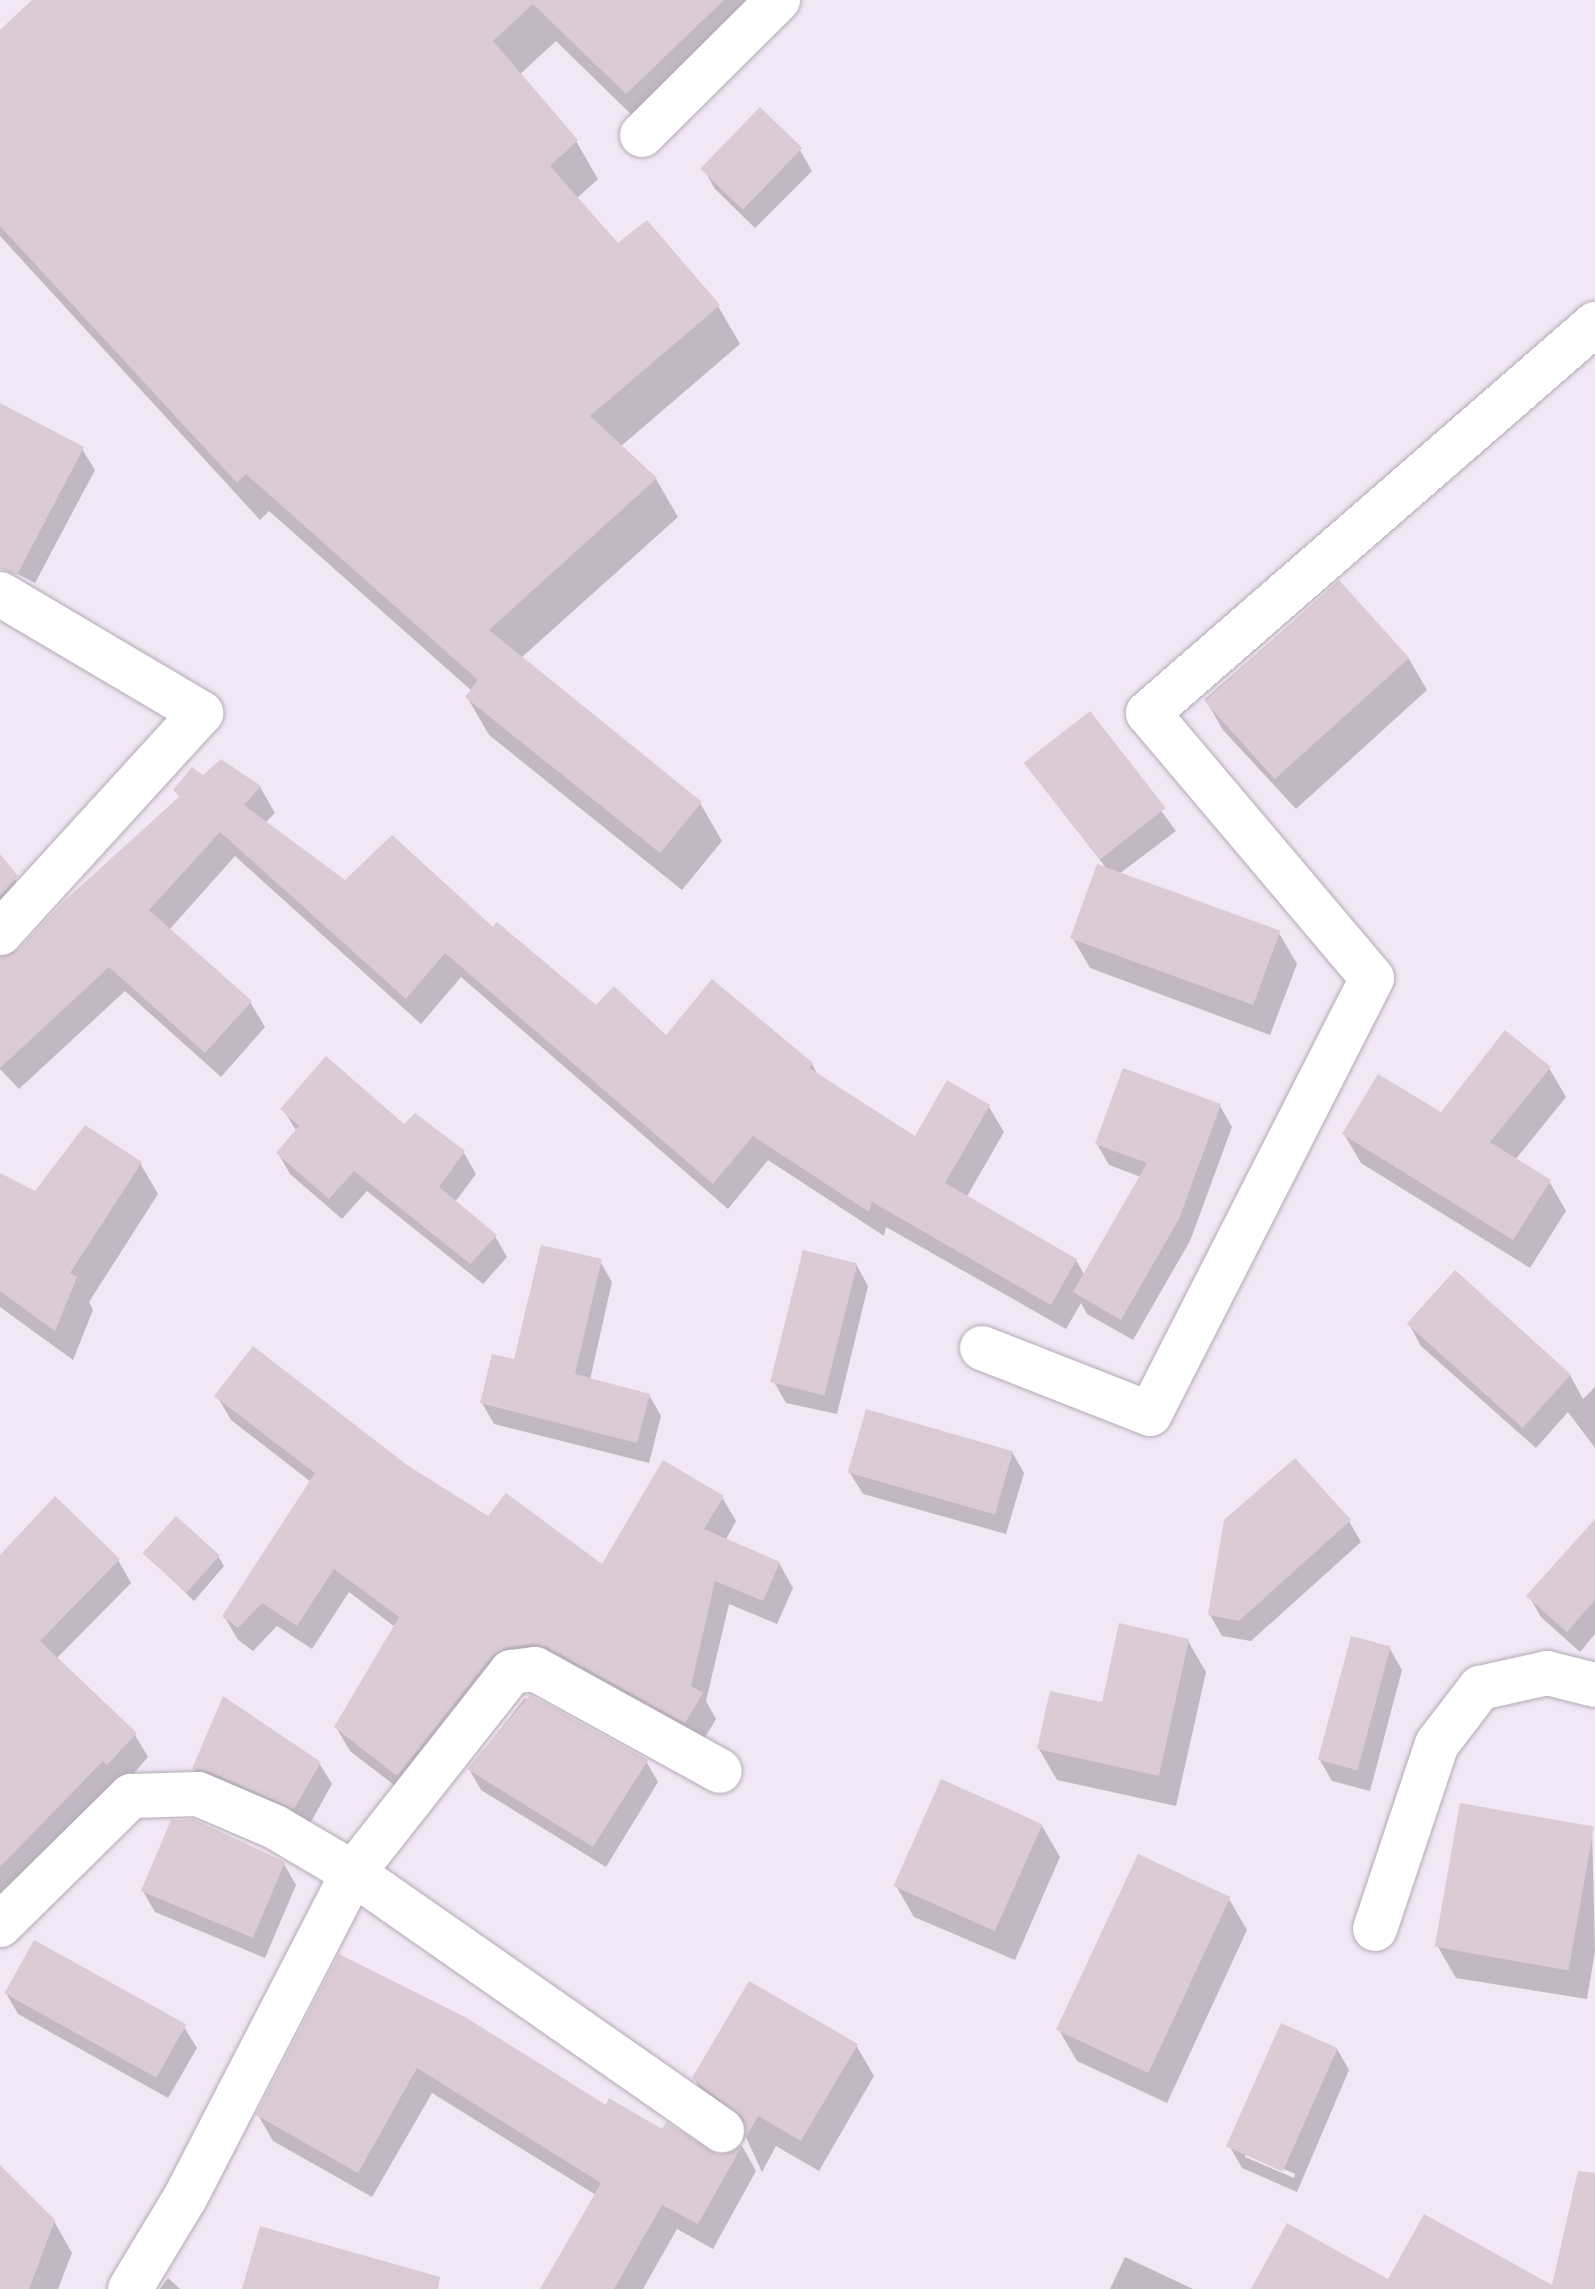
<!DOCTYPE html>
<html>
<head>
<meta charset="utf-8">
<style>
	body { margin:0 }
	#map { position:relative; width:1595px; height:2289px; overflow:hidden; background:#f2e7f5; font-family:"Roboto Serif",serif }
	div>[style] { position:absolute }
	.shadow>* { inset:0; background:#0003 }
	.building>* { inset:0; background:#dbcbd4; transform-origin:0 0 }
	.roads { filter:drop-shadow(0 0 2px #b4a9b6) drop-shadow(0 0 2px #b4a9b6) }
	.minor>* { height:44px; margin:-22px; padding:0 22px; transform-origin:22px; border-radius:22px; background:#fff }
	span { translate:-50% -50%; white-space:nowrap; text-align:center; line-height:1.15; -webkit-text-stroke:7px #fff; paint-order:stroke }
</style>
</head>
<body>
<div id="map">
	<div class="shadow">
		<i style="clip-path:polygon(35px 0,786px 0,648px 131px,556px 41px,519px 75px,576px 141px,598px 179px,576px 199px,618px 246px,718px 306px,740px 344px,620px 447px,656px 479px,678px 517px,521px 658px,700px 803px,722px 841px,682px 890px,489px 735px,467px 697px,472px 691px,269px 511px,260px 520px,0 236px,0 33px)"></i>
		<i style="clip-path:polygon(760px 110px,800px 150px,812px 171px,755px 228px,715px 189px,703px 168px)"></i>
		<i style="clip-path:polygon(0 412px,82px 449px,95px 470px,35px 583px,0 565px)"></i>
		<i style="clip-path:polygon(1338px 583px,1409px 659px,1427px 690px,1296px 809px,1223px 730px,1205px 699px)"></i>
		<i style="clip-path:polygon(1090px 714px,1176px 831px,1119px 874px,1279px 933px,1297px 964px,1270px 1035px,1090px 968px,1072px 937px,1106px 868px,1026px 763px)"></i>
		<i style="clip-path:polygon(203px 778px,260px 787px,275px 813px,265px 823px,345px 882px,493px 930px,596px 1008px,666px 1038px,712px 982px,812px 1064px,819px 1077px,916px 1138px,989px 1107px,1004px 1132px,966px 1198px,1076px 1260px,1085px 1276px,1141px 1177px,1109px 1165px,1097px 1144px,1220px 1106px,1232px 1127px,1190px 1241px,1133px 1340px,1087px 1314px,1081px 1303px,1066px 1329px,886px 1227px,884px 1236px,768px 1160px,728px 1209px,461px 977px,421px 1024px,235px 856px,169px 930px,250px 1002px,265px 1027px,221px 1077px,125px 991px,19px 1089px,0 1069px,0 957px,9px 959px,180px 798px,175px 790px)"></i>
		<i style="clip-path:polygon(0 858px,31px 903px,0 937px)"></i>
		<i style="clip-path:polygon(1549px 1068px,1566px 1097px,1515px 1160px,1549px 1181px,1566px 1211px,1530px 1268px,1361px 1163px,1344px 1134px,1442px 1115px)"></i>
		<i style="clip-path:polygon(283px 1109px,405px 1127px,464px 1153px,476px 1174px,455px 1202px,495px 1236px,507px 1257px,483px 1284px,367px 1191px,342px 1219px,290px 1174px,278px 1153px,297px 1132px)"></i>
		<i style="clip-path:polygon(140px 1163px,158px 1194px,89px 1302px,93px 1310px,73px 1360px,0 1307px,0 1175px,35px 1194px)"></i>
		<i style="clip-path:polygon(600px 1261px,612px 1282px,590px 1380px,649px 1395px,661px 1416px,649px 1463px,494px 1424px,482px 1403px)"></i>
		<i style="clip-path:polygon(856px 1264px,868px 1286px,837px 1414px,786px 1403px,774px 1382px)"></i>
		<i style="clip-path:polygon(1456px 1273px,1570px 1375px,1583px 1399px,1595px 1387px,1595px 1448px,1568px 1412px,1536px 1448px,1421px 1346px,1409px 1324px)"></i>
		<i style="clip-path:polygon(217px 1396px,406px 1466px,489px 1519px,603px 1567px,722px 1497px,736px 1521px,725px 1541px,779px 1563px,793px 1588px,777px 1624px,729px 1604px,706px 1701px,716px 1719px,700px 1746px,547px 1668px,412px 1799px,350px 1751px,336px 1727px,395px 1627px,349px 1592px,312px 1649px,277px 1626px,253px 1651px,238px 1640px,224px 1616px,311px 1482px,231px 1420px)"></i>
		<i style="clip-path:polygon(1012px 1452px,1024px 1473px,1006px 1534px,863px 1494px,850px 1473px)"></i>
		<i style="clip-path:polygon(1349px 1521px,1361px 1542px,1251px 1641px,1222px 1636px,1210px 1615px)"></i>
		<i style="clip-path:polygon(1595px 1522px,1595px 1634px,1580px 1652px,1541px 1617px,1529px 1596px)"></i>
		<i style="clip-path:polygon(146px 1554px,218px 1556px,224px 1566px,194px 1601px)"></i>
		<i style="clip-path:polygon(0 1558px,118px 1560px,131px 1583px,56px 1659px,135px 1735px,148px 1757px,0 1927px)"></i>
		<i style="clip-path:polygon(1188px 1641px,1206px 1672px,1176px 1806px,1057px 1780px,1039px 1749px)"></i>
		<i style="clip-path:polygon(1390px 1649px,1402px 1670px,1370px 1791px,1332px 1781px,1320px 1760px)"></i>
		<i style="clip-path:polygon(525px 1698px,646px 1761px,658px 1782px,606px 1867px,481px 1790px,469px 1769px)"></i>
		<i style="clip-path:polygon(319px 1763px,332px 1784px,307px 1829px,206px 1790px,194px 1769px)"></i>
		<i style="clip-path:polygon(1042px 1826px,1060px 1857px,1015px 1960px,914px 1917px,896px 1886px)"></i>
		<i style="clip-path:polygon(1592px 1828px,1595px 1951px,1587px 1999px,1456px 1978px,1438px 1947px)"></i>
		<i style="clip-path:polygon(284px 1864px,296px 1885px,265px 1958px,155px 1912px,143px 1891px)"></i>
		<i style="clip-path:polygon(1229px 1899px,1247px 1930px,1167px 2103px,1077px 2061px,1059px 2030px)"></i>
		<i style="clip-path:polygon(340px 1956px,464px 2018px,606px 2108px,719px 2157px,742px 2146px,756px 2171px,713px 2249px,677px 2229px,643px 2289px,553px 2289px,596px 2195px,432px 2093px,372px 2197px,273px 2141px,258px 2115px)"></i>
		<i style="clip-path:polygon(6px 1993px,184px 2027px,197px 2048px,168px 2098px,18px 2014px)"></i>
		<i style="clip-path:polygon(856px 2045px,874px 2076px,819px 2171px,776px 2146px,762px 2172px,745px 2135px,712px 2110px,694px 2078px)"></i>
		<i style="clip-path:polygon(evenodd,1337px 2049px,1349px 2070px,1297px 2192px,1242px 2168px,1230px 2147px,1337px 2049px,1245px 2152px,1295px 2174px,1294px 2178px,1245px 2157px,1245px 2152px)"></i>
		<i style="clip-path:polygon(0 2171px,54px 2221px,72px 2253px,58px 2289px,0 2289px)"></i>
		<i style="clip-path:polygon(1125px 2257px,1193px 2289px,1110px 2289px)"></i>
		<i style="clip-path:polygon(168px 2278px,180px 2289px,160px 2289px)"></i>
	</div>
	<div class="building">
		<i style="clip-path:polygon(32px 0,724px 0,626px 94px,533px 4px,493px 41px,578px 140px,550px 166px,618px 243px,647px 220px,720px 305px,590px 416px,657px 478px,489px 630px,702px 802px,660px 853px,465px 697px,478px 680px,246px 474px,237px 483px,0 226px,0 30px)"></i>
		<i style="left:760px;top:107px;width:59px;height:86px;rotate:44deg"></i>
		<i style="clip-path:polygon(0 403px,84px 447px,17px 575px,0 569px)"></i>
		<i style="left:1339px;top:580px;width:105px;height:181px;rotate:48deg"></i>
		<i style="left:1090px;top:711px;width:123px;height:84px;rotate:52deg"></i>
		<i style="clip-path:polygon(221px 759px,261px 786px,244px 805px,345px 880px,392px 835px,493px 927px,497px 922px,596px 1005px,614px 986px,666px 1035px,712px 979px,813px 1063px,809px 1068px,915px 1136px,947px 1080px,990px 1105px,945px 1183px,1077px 1259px,1051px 1305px,872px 1202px,869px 1212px,753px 1136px,713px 1184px,445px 953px,406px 999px,220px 832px,149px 910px,252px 1001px,205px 1053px,109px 967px,0 1068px,0 957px,18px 950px,62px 903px,180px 796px,173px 790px,192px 767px,203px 775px)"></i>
		<i style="clip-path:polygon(0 854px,18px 876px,0 896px)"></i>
		<i style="left:1097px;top:864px;width:195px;height:79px;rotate:20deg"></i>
		<i style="clip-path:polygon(1505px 1030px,1551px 1067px,1490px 1142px,1551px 1180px,1513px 1240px,1342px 1134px,1378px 1074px,1441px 1112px)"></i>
		<i style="clip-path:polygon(326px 1056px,404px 1124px,415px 1113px,465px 1151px,439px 1187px,497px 1235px,470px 1264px,354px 1171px,329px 1199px,276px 1153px,299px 1126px,280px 1109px)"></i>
		<i style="clip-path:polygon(1123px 1068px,1221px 1104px,1179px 1219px,1121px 1320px,1073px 1292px,1147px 1163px,1095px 1144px)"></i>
		<i style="clip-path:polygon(85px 1125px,142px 1162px,70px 1273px,77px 1277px,55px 1331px,0 1291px,0 1173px,35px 1191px)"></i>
		<i style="clip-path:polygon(541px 1245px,602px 1259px,575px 1374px,650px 1394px,637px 1443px,480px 1403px,492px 1354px,514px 1359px)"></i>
		<i style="left:803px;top:1250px;width:56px;height:136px;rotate:14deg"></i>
		<i style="left:1455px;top:1270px;width:156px;height:72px;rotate:42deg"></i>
		<i style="clip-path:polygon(253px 1346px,407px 1465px,488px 1516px,506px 1493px,602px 1564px,663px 1460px,724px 1496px,704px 1529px,780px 1562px,763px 1601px,715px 1581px,691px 1686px,703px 1693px,685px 1723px,547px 1647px,532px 1644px,508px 1647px,491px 1657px,397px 1776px,334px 1727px,399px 1617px,334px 1569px,297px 1626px,262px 1603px,238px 1628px,222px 1616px,315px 1473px,214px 1396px)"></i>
		<i style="left:866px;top:1409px;width:153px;height:66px;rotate:16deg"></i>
		<i style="clip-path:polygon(1295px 1458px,1351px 1520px,1239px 1621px,1208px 1615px,1224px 1520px)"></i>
		<i style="clip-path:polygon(55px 1496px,120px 1559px,40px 1641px,137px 1733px,107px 1765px,103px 1761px,0 1867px,0 1555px)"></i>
		<i style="left:176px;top:1516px;width:59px;height:50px;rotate:42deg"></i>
		<i style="clip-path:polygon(1595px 1519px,1595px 1600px,1567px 1632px,1526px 1596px)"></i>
		<i style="clip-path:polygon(1119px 1623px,1189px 1639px,1159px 1776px,1037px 1749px,1050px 1691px,1102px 1702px)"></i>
		<i style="left:1351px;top:1636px;width:41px;height:128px;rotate:15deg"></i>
		<i style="clip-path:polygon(530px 1695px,648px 1760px,593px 1847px,467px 1769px)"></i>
		<i style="clip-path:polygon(223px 1696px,321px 1762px,294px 1809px,208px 1771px,192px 1769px)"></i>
		<i style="left:941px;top:1779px;width:111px;height:117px;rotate:24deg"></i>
		<i style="left:1460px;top:1803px;width:136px;height:146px;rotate:10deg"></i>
		<i style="clip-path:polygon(193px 1819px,285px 1862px,253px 1938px,141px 1891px,171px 1820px)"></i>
		<i style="left:1138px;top:1854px;width:102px;height:194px;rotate:25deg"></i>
		<i style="left:34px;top:1940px;width:174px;height:61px;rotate:29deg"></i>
		<i style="clip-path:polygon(339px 1954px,465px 2017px,606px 2105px,609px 2098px,662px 2129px,666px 2122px,719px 2155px,743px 2144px,698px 2224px,662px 2205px,614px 2289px,540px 2289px,601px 2183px,417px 2068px,358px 2173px,256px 2115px)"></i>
		<i style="clip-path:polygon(749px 1981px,858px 2044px,801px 2141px,758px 2116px,743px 2143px,744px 2119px,692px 2078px)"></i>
		<i style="left:1281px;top:2023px;width:62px;height:135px;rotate:24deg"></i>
		<i style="clip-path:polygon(0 2165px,55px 2220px,29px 2289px,0 2289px)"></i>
		<i style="clip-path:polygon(1578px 2171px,1595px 2173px,1595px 2289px,1251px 2289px,1287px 2223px,1388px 2279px,1424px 2214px,1552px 2285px)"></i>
		<i style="clip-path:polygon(260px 2226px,440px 2277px,438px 2289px,242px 2289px)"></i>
	</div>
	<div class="roads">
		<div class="minor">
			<i style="left:642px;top:135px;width:192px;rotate:-44.8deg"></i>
			<i style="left:0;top:594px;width:234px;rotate:30.6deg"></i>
			<i style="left:201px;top:713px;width:298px;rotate:132.4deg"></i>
			<i style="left:982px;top:1348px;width:180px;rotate:21.4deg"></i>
			<i style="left:1150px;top:1414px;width:489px;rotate:-63deg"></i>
			<i style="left:1372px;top:978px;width:347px;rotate:-130.2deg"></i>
			<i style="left:1148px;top:713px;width:593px;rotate:-41.03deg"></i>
			<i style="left:0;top:1925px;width:184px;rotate:-44.6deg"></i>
			<i style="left:131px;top:1796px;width:67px;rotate:-1.7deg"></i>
			<i style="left:198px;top:1794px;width:84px;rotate:23.2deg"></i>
			<i style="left:275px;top:1827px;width:91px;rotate:30.5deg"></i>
			<i style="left:353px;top:1873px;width:450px;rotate:34.9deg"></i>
			<i style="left:1375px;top:1929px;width:195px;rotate:-71.5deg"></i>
			<i style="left:1437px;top:1744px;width:71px;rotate:-52.5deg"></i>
			<i style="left:1480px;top:1688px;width:69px;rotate:-12.6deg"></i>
			<i style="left:1547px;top:1673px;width:49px;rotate:14deg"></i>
			<i style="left:130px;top:2289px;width:106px;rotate:-58.9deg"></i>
			<i style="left:185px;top:2198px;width:366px;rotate:-62.7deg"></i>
			<i style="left:353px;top:1873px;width:256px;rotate:-51.8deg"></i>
			<i style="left:511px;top:1672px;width:24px;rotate:-7deg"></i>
			<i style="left:535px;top:1669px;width:211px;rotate:28.9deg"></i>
		</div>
	</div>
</div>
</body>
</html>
